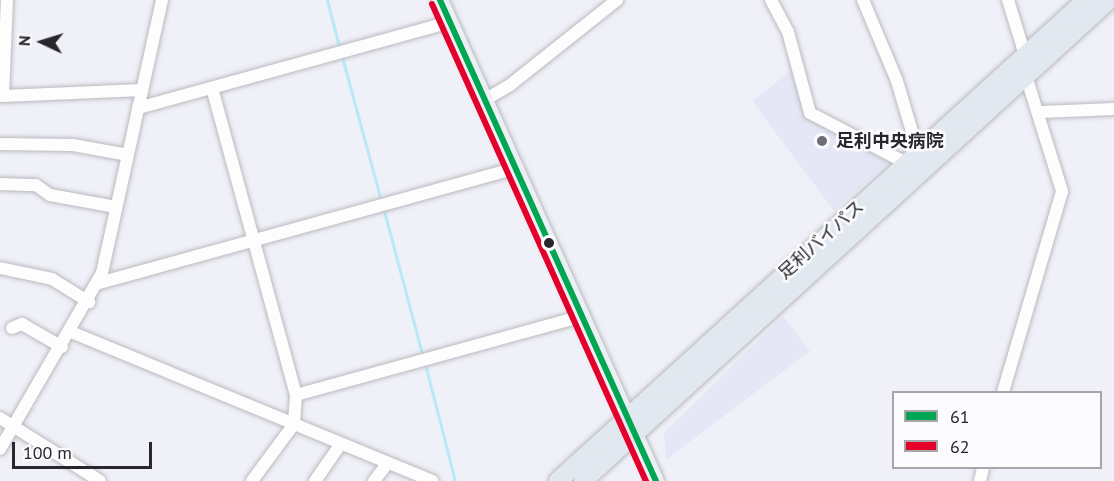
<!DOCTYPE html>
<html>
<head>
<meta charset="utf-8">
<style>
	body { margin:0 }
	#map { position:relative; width:1114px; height:481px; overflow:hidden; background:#f0f1f8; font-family:"PT Sans","Noto Sans JP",sans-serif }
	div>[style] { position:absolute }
	.built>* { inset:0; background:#e6e7f6 }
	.stream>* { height:3px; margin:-1.5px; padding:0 1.5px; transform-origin:1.5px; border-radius:1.5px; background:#b9e8f9 }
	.roads { filter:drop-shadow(0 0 2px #b9babf) drop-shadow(0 0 2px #b9babf) }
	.minor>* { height:12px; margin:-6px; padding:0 6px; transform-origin:6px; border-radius:6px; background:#fdfdfe }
	.major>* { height:16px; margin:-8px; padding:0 8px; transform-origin:8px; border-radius:8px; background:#ecf0f5 }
	.highway>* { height:18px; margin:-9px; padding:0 9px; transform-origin:9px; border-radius:9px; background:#e2e8ef }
	.bus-1>* { height:6px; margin:-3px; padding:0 3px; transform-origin:3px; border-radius:3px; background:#00a651 }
	.bus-2>* { height:6px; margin:-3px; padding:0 3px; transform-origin:3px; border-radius:3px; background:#e4002b }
	.dots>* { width:16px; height:16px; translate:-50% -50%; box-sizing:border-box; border:3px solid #fcfcff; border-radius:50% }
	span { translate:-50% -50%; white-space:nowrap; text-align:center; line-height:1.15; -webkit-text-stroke:5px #fcfcff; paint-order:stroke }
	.poi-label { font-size:18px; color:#27272c; font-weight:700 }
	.left { translate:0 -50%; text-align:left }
	.street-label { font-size:18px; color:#27272c }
	.legend { position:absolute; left:892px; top:391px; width:210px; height:78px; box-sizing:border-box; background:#fcfcff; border:2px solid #a7a7ab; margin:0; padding:8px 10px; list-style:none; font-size:18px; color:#27272c }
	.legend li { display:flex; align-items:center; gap:12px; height:30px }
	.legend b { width:30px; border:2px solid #a7a7ab }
	.north { position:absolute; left:12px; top:12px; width:60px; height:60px; -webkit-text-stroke:4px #fcfcff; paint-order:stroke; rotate:274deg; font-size:16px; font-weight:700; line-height:24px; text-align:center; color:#27272c }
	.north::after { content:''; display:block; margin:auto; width:21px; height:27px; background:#27272c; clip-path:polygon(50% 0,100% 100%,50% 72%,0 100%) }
	.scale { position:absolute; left:12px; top:442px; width:140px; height:27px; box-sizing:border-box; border:3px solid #27272c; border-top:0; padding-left:8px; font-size:18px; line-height:21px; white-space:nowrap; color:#27272c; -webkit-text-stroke:4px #fcfcff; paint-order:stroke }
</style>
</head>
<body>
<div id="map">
	<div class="built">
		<i style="clip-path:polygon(794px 68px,806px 106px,894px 158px,834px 211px,752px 101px)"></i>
		<i style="clip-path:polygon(783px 316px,810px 351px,666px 460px,664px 433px)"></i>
	</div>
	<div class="stream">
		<i style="left:327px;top:0;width:52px;rotate:75.4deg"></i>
		<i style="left:342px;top:57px;width:149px;rotate:74.8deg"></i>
		<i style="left:383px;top:207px;width:155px;rotate:75.1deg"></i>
		<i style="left:425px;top:364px;width:121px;rotate:75.6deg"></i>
	</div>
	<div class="roads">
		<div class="minor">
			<i style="left:7px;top:0;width:96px;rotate:92.4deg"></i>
			<i style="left:3px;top:96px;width:139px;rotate:-2.5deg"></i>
			<i style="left:771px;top:0;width:36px;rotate:62deg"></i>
			<i style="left:788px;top:32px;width:84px;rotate:74.8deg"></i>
			<i style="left:810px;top:113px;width:108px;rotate:27.5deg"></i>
			<i style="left:863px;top:0;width:88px;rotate:67.2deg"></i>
			<i style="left:897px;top:81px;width:74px;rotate:73.5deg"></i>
			<i style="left:212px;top:88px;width:318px;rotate:74.7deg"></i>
			<i style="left:296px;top:395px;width:29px;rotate:94deg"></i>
			<i style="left:294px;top:424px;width:71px;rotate:126.4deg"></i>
			<i style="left:486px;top:99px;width:28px;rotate:-30deg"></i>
			<i style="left:510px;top:85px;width:137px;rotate:-38.5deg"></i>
			<i style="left:138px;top:108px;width:324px;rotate:-15.4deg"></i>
			<i style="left:1041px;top:112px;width:73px;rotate:-2.4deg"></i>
			<i style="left:0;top:144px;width:73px;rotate:0.8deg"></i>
			<i style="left:73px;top:145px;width:56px;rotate:10.3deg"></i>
			<i style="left:0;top:184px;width:36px;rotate:2deg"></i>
			<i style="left:36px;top:185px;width:17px;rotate:36deg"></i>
			<i style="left:50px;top:195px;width:67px;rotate:10.3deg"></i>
			<i style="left:0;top:268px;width:53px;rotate:11.9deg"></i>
			<i style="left:52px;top:279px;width:44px;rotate:31.9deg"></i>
			<i style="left:99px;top:283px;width:434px;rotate:-15.4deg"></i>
			<i style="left:12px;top:328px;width:11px;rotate:-22deg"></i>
			<i style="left:22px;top:324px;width:46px;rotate:29.9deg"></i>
			<i style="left:71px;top:332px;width:391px;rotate:22.4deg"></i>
			<i style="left:1003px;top:392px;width:209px;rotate:-73.6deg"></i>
			<i style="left:1062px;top:191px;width:121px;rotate:-107.4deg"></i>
			<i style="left:1026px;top:76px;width:21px;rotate:-93deg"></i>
			<i style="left:1025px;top:55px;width:58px;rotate:-107.2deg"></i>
			<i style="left:296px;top:395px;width:298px;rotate:-15.4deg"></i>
			<i style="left:0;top:418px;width:118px;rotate:32.2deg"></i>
			<i style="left:0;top:449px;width:203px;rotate:-59.9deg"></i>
			<i style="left:102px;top:273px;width:280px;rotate:-77.6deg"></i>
			<i style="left:315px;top:481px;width:44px;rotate:-55.2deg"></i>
			<i style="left:374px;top:481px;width:21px;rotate:-53deg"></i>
			<i style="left:980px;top:481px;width:13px;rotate:-77deg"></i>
		</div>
		<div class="major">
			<i style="left:440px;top:0;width:527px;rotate:65.82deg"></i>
		</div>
		<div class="highway">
			<i style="left:558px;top:481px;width:714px;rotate:-42.33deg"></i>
			<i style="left:583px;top:481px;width:713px;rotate:-42.44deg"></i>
		</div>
	</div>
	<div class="bus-1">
		<i style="left:440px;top:0;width:527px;rotate:65.82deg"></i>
	</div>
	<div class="bus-2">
		<i style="left:432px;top:4px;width:523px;rotate:65.84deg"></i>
	</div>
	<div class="dots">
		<i style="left:822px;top:141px;background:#6d6e73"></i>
		<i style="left:549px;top:243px;background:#27272c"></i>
	</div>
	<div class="poi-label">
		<span class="left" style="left:836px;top:141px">足利中央病院</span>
	</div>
	<div class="street-label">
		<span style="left:821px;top:240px;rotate:-42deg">足利バイパス</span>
	</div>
	<ul class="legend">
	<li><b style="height:8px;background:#00a651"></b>61</li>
	<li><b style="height:8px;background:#e4002b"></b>62</li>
	</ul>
	<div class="north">N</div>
	<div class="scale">100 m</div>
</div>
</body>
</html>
